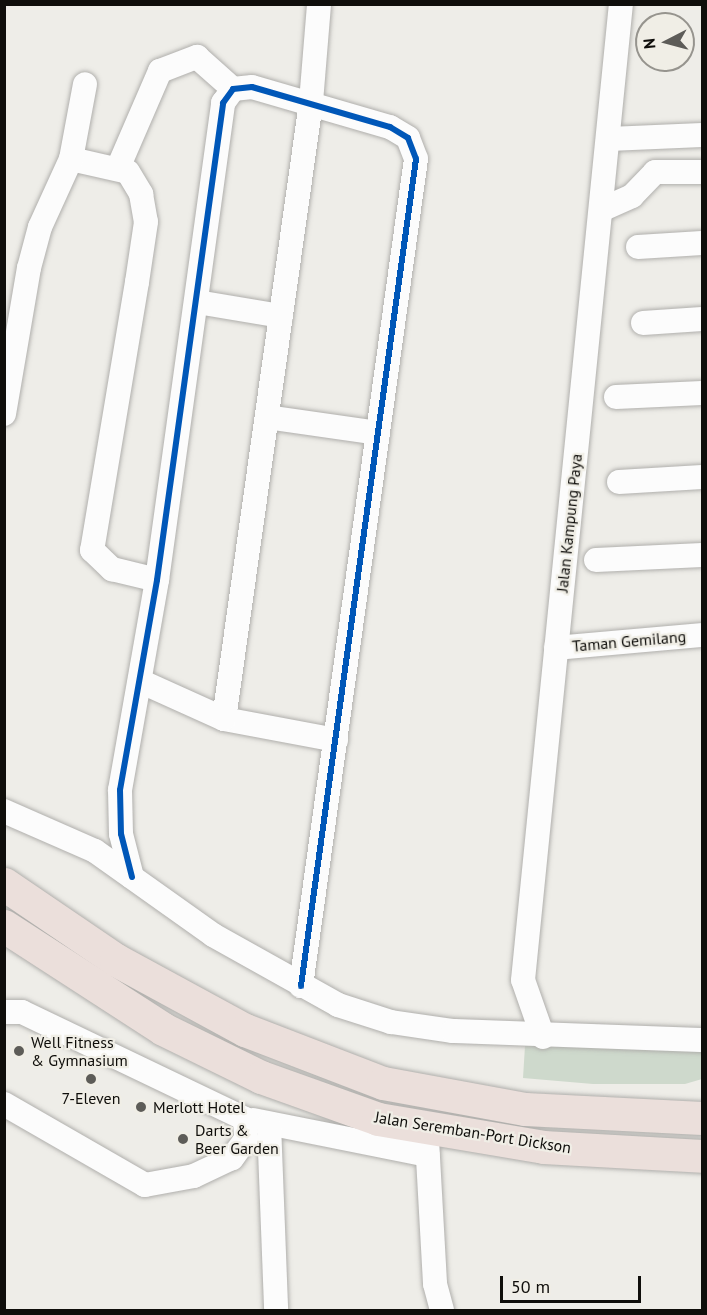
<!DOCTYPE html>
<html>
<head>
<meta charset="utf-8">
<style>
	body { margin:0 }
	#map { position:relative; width:707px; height:1315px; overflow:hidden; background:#eeede8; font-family:"PT Sans",sans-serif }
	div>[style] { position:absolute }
	.green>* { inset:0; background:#ced9cc }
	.roads { filter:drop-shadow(0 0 2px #b0afac) drop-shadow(0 0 2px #b0afac) }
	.minor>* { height:24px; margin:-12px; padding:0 12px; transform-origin:12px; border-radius:12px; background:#fcfcfc }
	.highway>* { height:33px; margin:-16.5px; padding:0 16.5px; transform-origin:16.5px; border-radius:16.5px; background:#ebdfdb }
	.cycleway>* { height:6px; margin:-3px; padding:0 3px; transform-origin:3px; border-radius:3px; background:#0057b8 }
	.dots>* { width:16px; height:16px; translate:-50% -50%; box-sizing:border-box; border:3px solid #f0eee6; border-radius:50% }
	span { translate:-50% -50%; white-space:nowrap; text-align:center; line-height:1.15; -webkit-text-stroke:4.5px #f0eee6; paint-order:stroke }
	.street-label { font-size:16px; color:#0f0e0b }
	.poi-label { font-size:16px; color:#0f0e0b }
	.left { translate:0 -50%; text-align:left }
	.frame { position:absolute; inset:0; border:6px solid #0f0e0b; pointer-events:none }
	.north { position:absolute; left:635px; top:12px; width:60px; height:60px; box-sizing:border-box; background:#f0eee6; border:2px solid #96948e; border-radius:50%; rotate:264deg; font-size:16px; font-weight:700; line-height:24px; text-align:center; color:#0f0e0b }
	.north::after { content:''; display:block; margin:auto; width:21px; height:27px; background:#5d5c58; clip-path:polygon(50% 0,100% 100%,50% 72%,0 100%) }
	.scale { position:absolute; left:500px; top:1276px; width:141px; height:27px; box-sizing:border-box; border:3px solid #0f0e0b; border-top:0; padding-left:8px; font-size:18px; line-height:21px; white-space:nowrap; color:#0f0e0b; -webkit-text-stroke:4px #f0eee6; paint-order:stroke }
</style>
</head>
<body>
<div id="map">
	<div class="green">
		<i style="clip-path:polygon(525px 1046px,702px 1048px,702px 1079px,685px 1084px,593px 1084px,523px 1078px)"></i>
	</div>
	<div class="roads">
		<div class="minor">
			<i style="left:609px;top:139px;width:93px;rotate:-2.5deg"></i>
			<i style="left:71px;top:159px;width:58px;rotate:12.8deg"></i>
			<i style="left:128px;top:172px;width:26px;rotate:59deg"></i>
			<i style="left:141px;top:194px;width:28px;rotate:80deg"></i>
			<i style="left:146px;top:222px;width:61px;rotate:98.5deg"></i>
			<i style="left:137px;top:282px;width:272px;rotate:99.5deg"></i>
			<i style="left:92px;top:550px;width:28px;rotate:44deg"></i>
			<i style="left:112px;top:569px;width:46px;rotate:13.7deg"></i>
			<i style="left:118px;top:168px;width:106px;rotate:-66.6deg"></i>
			<i style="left:160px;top:71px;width:40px;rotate:-21deg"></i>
			<i style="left:197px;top:57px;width:48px;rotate:41.6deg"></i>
			<i style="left:603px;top:209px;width:32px;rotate:-24deg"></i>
			<i style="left:632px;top:196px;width:33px;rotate:-46deg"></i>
			<i style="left:655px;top:172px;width:47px"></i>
			<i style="left:638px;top:247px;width:64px;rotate:-3.6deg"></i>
			<i style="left:197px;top:302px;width:85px;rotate:9.5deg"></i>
			<i style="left:643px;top:323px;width:59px;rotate:-3.9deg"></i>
			<i style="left:616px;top:397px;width:86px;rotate:-2.7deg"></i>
			<i style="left:4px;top:414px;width:148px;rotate:-80.3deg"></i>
			<i style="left:29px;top:268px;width:42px;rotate:-75deg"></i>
			<i style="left:40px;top:227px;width:75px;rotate:-65.5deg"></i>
			<i style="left:71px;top:159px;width:76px;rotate:-79.4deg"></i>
			<i style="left:267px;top:417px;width:112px;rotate:8.2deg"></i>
			<i style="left:619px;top:482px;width:83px;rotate:-3.4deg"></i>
			<i style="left:596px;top:560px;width:106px;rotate:-2.7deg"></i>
			<i style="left:556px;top:648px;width:147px;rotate:-5.1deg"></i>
			<i style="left:142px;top:682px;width:90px;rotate:24.3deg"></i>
			<i style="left:224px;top:719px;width:114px;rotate:10.6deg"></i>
			<i style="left:224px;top:719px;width:623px;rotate:-81.97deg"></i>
			<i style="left:311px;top:102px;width:98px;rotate:-85.3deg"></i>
			<i style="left:4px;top:811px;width:99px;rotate:23.7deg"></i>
			<i style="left:95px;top:851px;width:145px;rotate:35.4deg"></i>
			<i style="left:213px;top:935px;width:143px;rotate:29.2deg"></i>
			<i style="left:338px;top:1005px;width:56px;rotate:17.8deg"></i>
			<i style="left:391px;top:1022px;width:63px;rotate:8.3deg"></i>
			<i style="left:453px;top:1031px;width:249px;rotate:2.1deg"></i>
			<i style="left:132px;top:877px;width:44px;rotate:-104.3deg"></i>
			<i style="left:121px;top:834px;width:44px;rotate:-91.3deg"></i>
			<i style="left:120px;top:790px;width:213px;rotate:-80deg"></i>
			<i style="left:157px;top:580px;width:482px;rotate:-82.1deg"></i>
			<i style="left:223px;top:103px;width:17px;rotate:-54deg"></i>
			<i style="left:233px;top:89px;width:19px;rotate:-6deg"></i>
			<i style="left:252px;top:87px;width:144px;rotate:16.2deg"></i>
			<i style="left:390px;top:127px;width:21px;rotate:31deg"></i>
			<i style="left:408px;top:138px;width:22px;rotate:69deg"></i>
			<i style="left:416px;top:159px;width:835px;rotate:97.92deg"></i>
			<i style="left:4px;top:1012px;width:18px"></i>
			<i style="left:22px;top:1012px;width:247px;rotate:25.6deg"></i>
			<i style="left:245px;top:1119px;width:20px;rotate:87deg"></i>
			<i style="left:246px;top:1139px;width:24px;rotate:126deg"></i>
			<i style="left:232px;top:1158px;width:42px;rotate:154.7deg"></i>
			<i style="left:194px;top:1176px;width:50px;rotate:169.6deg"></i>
			<i style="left:145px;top:1185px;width:163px;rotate:-150.1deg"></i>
			<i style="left:543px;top:1037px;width:60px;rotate:-109.3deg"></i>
			<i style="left:523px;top:980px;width:981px;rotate:-84.27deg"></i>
			<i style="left:253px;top:1120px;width:178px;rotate:11.3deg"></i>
			<i style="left:269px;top:1124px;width:186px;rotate:87.8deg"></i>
			<i style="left:427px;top:1140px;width:144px;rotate:86.8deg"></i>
			<i style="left:435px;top:1284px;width:27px;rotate:75deg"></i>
		</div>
		<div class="highway">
			<i style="left:4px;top:884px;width:135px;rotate:34.2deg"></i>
			<i style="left:116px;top:960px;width:147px;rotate:28.5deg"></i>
			<i style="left:245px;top:1030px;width:148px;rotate:21deg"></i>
			<i style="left:383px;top:1083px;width:144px;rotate:10.4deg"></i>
			<i style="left:525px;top:1109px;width:177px;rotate:2.9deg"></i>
			<i style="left:4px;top:926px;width:189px;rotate:32.9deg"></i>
			<i style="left:163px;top:1029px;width:109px;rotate:26.1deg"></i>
			<i style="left:261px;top:1077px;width:124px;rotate:19.7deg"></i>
			<i style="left:378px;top:1119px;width:167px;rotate:9.6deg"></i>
			<i style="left:543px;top:1147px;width:159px;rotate:3.2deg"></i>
		</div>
	</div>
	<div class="cycleway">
		<i style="left:132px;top:877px;width:44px;rotate:-104.3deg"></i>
		<i style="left:121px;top:834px;width:44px;rotate:-91.3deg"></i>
		<i style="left:120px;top:790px;width:213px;rotate:-80deg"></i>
		<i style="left:157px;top:580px;width:482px;rotate:-82.1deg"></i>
		<i style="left:223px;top:103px;width:17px;rotate:-54deg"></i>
		<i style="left:233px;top:89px;width:19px;rotate:-6deg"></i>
		<i style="left:252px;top:87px;width:144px;rotate:16.2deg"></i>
		<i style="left:390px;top:127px;width:21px;rotate:31deg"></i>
		<i style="left:408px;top:138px;width:22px;rotate:69deg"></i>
		<i style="left:416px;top:159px;width:835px;rotate:97.92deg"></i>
	</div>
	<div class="dots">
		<i style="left:19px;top:1051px;background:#5d5c58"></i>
		<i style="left:91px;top:1079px;background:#5d5c58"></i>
		<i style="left:141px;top:1107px;background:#5d5c58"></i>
		<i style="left:183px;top:1139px;background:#5d5c58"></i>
	</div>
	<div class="street-label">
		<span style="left:569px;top:523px;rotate:-84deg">Jalan Kampung Paya</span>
		<span style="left:629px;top:641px;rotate:-5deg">Taman Gemilang</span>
		<span style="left:473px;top:1132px;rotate:9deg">Jalan Seremban-Port Dickson</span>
	</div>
	<div class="poi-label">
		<span class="left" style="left:31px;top:1051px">Well Fitness<br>&amp; Gymnasium</span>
		<span style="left:91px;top:1098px">7-Eleven</span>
		<span class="left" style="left:153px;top:1107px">Merlott Hotel</span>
		<span class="left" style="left:195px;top:1139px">Darts &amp;<br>Beer Garden</span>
	</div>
	<div class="frame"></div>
	<div class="north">N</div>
	<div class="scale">50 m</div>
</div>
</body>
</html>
